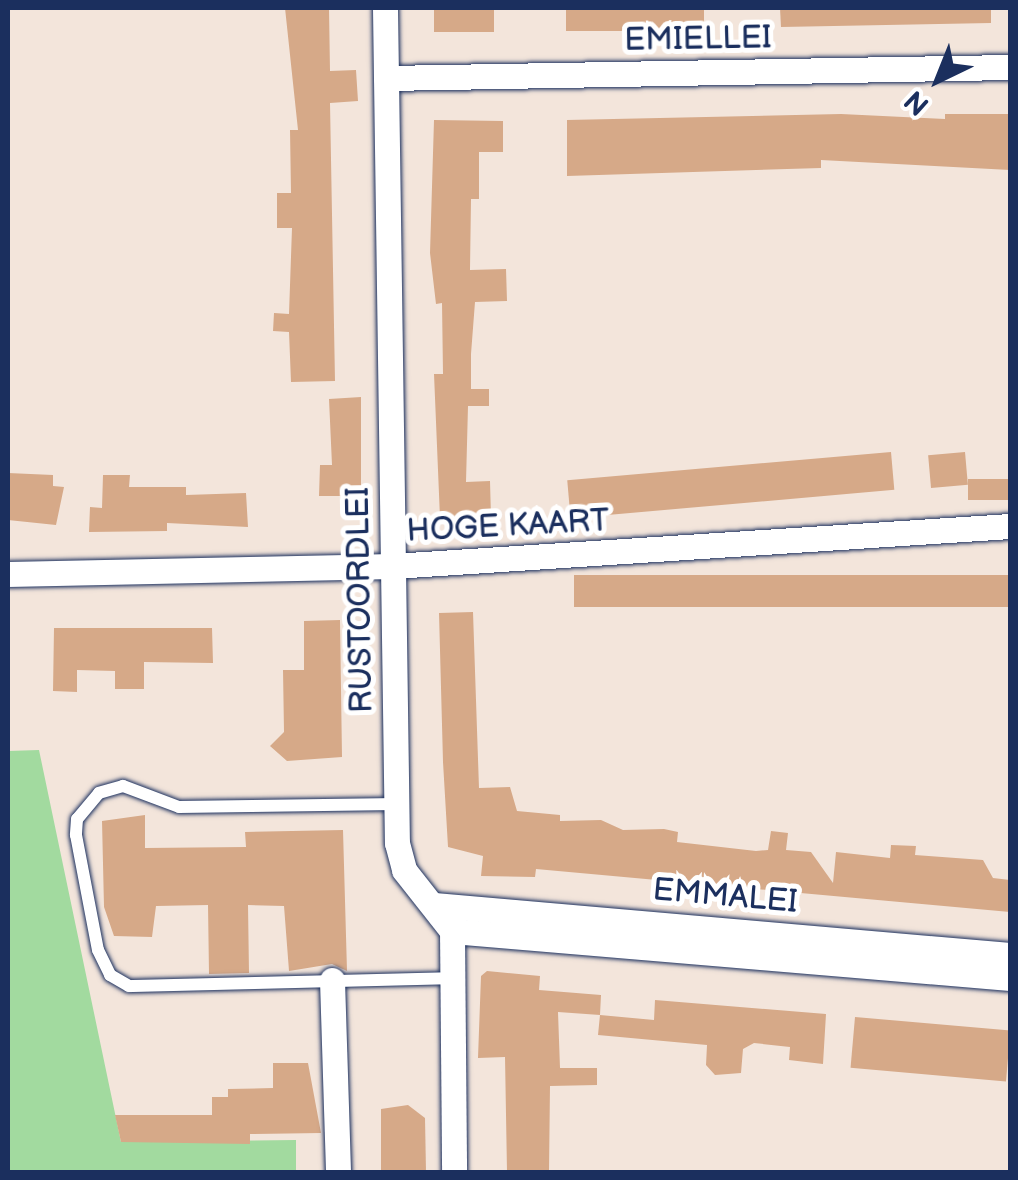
<!DOCTYPE html>
<html>
<head>
<meta charset="utf-8">
<style>
	body { margin:0 }
	#map { position:relative; width:1018px; height:1180px; overflow:hidden; background:#f3e5db; font-family:"Balsamiq Sans",sans-serif }
	div>[style] { position:absolute }
	.green>* { inset:0; background:#a2da9f }
	.building>* { inset:0; background:#d6a988; transform-origin:0 0 }
	.roads { filter:drop-shadow(0 0 2px #1b2f5e) drop-shadow(0 0 2px #1b2f5e) }
	.lane>* { height:12px; margin:-6px; padding:0 6px; transform-origin:6px; border-radius:6px; background:#fff }
	.street>* { height:25px; margin:-12.5px; padding:0 12.5px; transform-origin:12.5px; border-radius:12.5px; background:#fff }
	span { translate:-50% -50%; white-space:nowrap; text-align:center; line-height:1.15; -webkit-text-stroke:10px #fff; paint-order:stroke }
	.street-label { font-size:32px; color:#1b2f5e }
	.frame { position:absolute; inset:0; border:10px solid #1b2f5e; pointer-events:none }
	.north { position:absolute; left:888px; top:30px; width:100px; height:100px; -webkit-text-stroke:8px #fff; paint-order:stroke; rotate:223deg; font-size:28px; font-weight:700; line-height:40px; text-align:center; color:#1b2f5e }
	.north::after { content:''; display:block; margin:auto; width:35px; height:45px; background:#1b2f5e; clip-path:polygon(50% 0,100% 100%,50% 72%,0 100%) }
</style>
</head>
<body>
<div id="map">
	<div class="green">
		<i style="clip-path:polygon(39px 750px,121px 1142px,296px 1140px,296px 1172px,8px 1172px,8px 751px)"></i>
	</div>
	<div class="building">
		<i style="clip-path:polygon(285px 8px,329px 8px,330px 71px,356px 70px,358px 101px,330px 103px,335px 381px,291px 382px,289px 332px,273px 331px,274px 313px,289px 314px,292px 228px,277px 228px,277px 193px,291px 193px,290px 130px,298px 130px)"></i>
		<i style="left:434px;top:8px;width:60px;height:24px"></i>
		<i style="left:566px;top:8px;width:138px;height:23px"></i>
		<i style="clip-path:polygon(780px 8px,991px 8px,991px 23px,781px 27px)"></i>
		<i style="clip-path:polygon(841px 114px,945px 119px,945px 114px,1010px 114px,1010px 170px,821px 160px,821px 168px,567px 176px,567px 120px)"></i>
		<i style="clip-path:polygon(434px 120px,503px 121px,503px 152px,479px 152px,479px 199px,471px 199px,470px 270px,506px 269px,507px 301px,475px 302px,471px 354px,471px 389px,489px 389px,489px 406px,468px 406px,466px 482px,490px 481px,491px 517px,440px 518px,434px 374px,443px 374px,442px 303px,436px 304px,430px 253px)"></i>
		<i style="clip-path:polygon(361px 397px,361px 496px,319px 496px,320px 465px,332px 465px,329px 399px)"></i>
		<i style="left:891px;top:452px;width:38px;height:325px;rotate:85deg"></i>
		<i style="left:965px;top:452px;width:33px;height:37px;rotate:85deg"></i>
		<i style="clip-path:polygon(8px 473px,53px 475px,53px 486px,64px 487px,56px 525px,8px 520px)"></i>
		<i style="clip-path:polygon(103px 475px,130px 475px,129px 487px,186px 487px,186px 495px,246px 493px,248px 527px,167px 523px,167px 531px,89px 532px,90px 507px,102px 508px)"></i>
		<i style="left:1010px;top:479px;width:21px;height:42px;rotate:90deg"></i>
		<i style="left:1010px;top:575px;width:32px;height:436px;rotate:90deg"></i>
		<i style="clip-path:polygon(473px 612px,479px 788px,510px 787px,517px 811px,560px 815px,560px 821px,601px 820px,623px 830px,664px 829px,678px 832px,677px 842px,756px 851px,768px 850px,771px 831px,788px 833px,786px 850px,811px 852px,833px 883px,836px 852px,890px 858px,891px 845px,916px 846px,915px 855px,983px 860px,993px 878px,1010px 880px,1010px 912px,536px 869px,535px 877px,481px 876px,483px 856px,448px 847px,443px 762px,439px 613px)"></i>
		<i style="clip-path:polygon(340px 620px,342px 757px,287px 761px,270px 746px,284px 732px,283px 670px,304px 670px,304px 621px)"></i>
		<i style="clip-path:polygon(54px 628px,212px 628px,213px 663px,144px 662px,144px 689px,115px 689px,115px 671px,77px 670px,77px 692px,53px 691px)"></i>
		<i style="clip-path:polygon(145px 815px,145px 848px,246px 847px,245px 832px,343px 830px,347px 971px,332px 964px,289px 971px,284px 906px,248px 905px,249px 973px,209px 974px,208px 905px,156px 906px,152px 937px,114px 936px,104px 907px,102px 821px)"></i>
		<i style="clip-path:polygon(487px 971px,540px 976px,539px 990px,601px 995px,600px 1015px,558px 1012px,560px 1068px,597px 1068px,597px 1085px,550px 1086px,549px 1172px,507px 1172px,505px 1057px,478px 1058px,481px 976px)"></i>
		<i style="clip-path:polygon(655px 1000px,826px 1014px,823px 1064px,789px 1060px,790px 1047px,754px 1043px,743px 1049px,741px 1073px,715px 1075px,706px 1065px,707px 1045px,598px 1035px,600px 1015px,654px 1020px)"></i>
		<i style="left:855px;top:1017px;width:156px;height:51px;rotate:5deg"></i>
		<i style="clip-path:polygon(273px 1063px,308px 1063px,321px 1133px,250px 1134px,250px 1144px,121px 1142px,115px 1115px,212px 1115px,212px 1097px,228px 1097px,228px 1089px,273px 1088px)"></i>
		<i style="clip-path:polygon(408px 1105px,425px 1118px,426px 1172px,381px 1172px,381px 1109px)"></i>
	</div>
	<div class="roads">
		<div class="lane">
			<i style="left:397px;top:804px;width:218px;rotate:179.2deg"></i>
			<i style="left:179px;top:807px;width:60px;rotate:-159.4deg"></i>
			<i style="left:123px;top:786px;width:25px;rotate:164deg"></i>
			<i style="left:99px;top:793px;width:34px;rotate:130deg"></i>
			<i style="left:77px;top:819px;width:16px;rotate:94deg"></i>
			<i style="left:76px;top:835px;width:117px;rotate:79.2deg"></i>
			<i style="left:98px;top:950px;width:28px;rotate:64deg"></i>
			<i style="left:110px;top:975px;width:22px;rotate:30deg"></i>
			<i style="left:129px;top:986px;width:323px;rotate:-1.4deg"></i>
		</div>
		<div class="street">
			<i style="left:385px;top:8px;width:835px;rotate:89.18deg"></i>
			<i style="left:397px;top:843px;width:28px;rotate:75deg"></i>
			<i style="left:404px;top:870px;width:78px;rotate:51.8deg"></i>
			<i style="left:452px;top:931px;width:241px;rotate:89.5deg"></i>
			<i style="left:386px;top:78px;width:624px;rotate:-1.01deg"></i>
			<i style="left:8px;top:574px;width:385px;rotate:-1.2deg"></i>
			<i style="left:393px;top:566px;width:618px;rotate:-3.71deg"></i>
			<i style="left:434px;top:905px;width:578px;rotate:4.96deg"></i>
			<i style="left:452px;top:931px;width:560px;rotate:4.81deg"></i>
			<i style="left:332px;top:980px;width:192px;rotate:88.2deg"></i>
		</div>
	</div>
	<div class="street-label">
		<span style="left:698px;top:40px;rotate:-1deg">EMIELLEI</span>
		<span style="left:508px;top:527px;rotate:-3deg">HOGE KAART</span>
		<span style="left:361px;top:600px;rotate:-91deg">RUSTOORDLEI</span>
		<span style="left:725px;top:897px;rotate:5deg">EMMALEI</span>
	</div>
	<div class="frame"></div>
	<div class="north">N</div>
</div>
</body>
</html>
